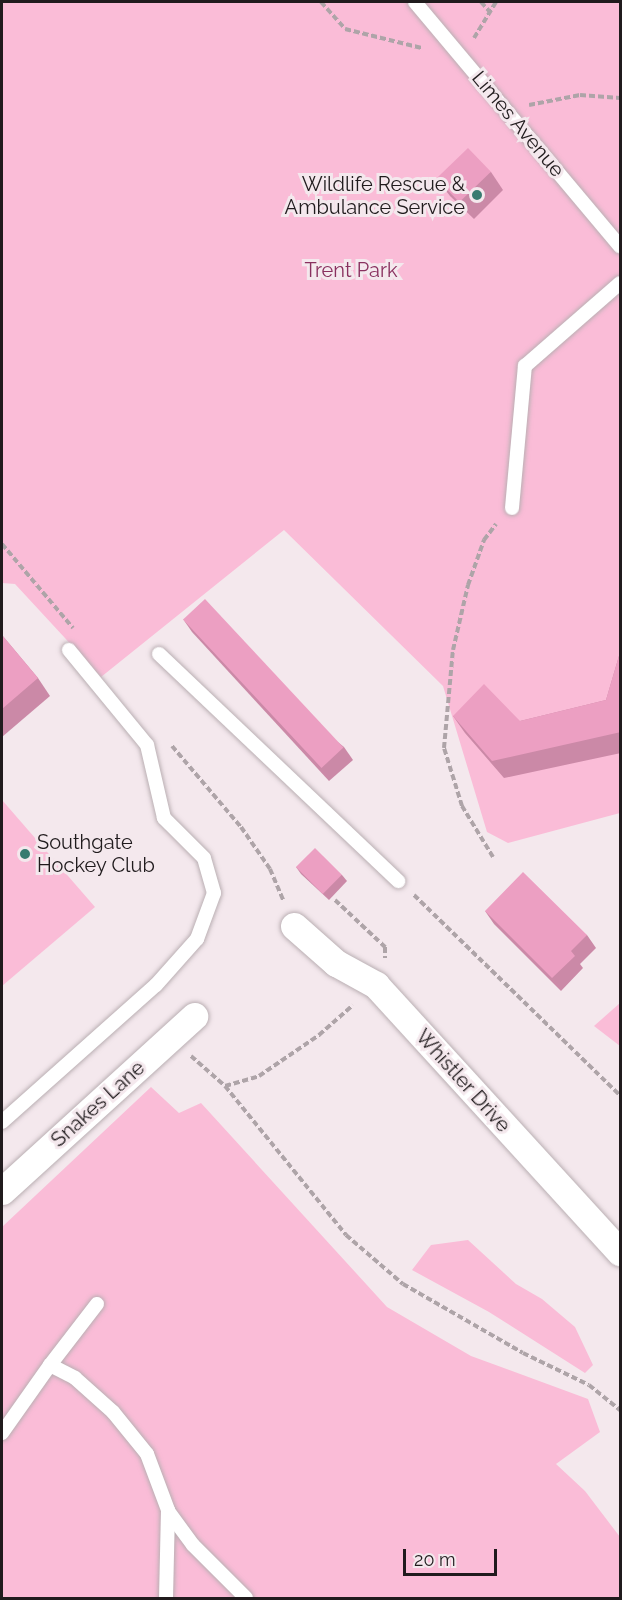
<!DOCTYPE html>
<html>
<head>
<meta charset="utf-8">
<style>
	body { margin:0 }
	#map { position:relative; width:622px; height:1600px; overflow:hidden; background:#f4e8ed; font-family:Raleway,sans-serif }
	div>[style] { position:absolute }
	.green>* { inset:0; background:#fabcd7 }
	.path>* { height:4px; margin-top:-2px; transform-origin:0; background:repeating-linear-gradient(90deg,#aea4a8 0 6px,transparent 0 9px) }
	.roads { filter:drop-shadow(0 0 2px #baafb3) drop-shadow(0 0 2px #baafb3) }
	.lane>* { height:14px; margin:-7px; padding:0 7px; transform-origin:7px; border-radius:7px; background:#fff }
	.street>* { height:27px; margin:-13.5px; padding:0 13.5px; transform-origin:13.5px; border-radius:13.5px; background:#fff }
	.wall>* { inset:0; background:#cb89a7 }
	.building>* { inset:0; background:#ec9fc2; transform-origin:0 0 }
	.dots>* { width:16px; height:16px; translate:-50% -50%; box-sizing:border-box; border:3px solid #f4e8ed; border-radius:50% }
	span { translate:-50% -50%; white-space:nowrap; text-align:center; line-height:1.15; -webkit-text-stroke:6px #f4e8ed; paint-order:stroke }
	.street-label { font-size:20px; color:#201b1d }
	.poi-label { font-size:20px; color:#201b1d }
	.right { translate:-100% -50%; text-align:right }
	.left { translate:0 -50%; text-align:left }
	.park-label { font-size:20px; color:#89305f }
	.frame { position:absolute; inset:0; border:3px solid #201b1d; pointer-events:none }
	.scale { position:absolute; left:403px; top:1549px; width:94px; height:27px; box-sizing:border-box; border:3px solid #201b1d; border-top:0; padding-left:8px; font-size:18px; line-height:21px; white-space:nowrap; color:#201b1d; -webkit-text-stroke:4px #f4e8ed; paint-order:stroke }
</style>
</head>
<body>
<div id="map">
	<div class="green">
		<i style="clip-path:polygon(2px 2px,620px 2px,620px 813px,508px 843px,487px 832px,443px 686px,284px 530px,101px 677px,15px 584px,2px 583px)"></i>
		<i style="clip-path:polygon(2px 800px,95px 907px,2px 986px)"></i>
		<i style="clip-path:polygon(620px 1003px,620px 1046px,594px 1026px)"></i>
		<i style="clip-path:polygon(151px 1087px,179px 1113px,201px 1103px,387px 1307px,471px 1356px,588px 1399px,600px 1432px,556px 1464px,585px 1491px,620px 1537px,620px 1598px,2px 1598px,2px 1227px)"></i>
		<i style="clip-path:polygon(468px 1240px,516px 1284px,542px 1299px,575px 1327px,593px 1365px,585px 1373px,489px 1312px,412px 1270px,431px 1245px)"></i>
	</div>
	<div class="path">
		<i style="left:321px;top:2px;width:36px;rotate:48deg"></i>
		<i style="left:345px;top:29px;width:79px;rotate:13.9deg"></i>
		<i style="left:481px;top:2px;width:13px;rotate:48deg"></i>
		<i style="left:474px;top:38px;width:42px;rotate:-58.6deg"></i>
		<i style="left:529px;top:105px;width:52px;rotate:-11.1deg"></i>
		<i style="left:580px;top:95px;width:40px;rotate:4.3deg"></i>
		<i style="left:2px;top:544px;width:110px;rotate:49.8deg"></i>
		<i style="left:172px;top:746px;width:106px;rotate:49.6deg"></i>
		<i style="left:241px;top:827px;width:51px;rotate:55.4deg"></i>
		<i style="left:270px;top:869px;width:34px;rotate:67deg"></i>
		<i style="left:493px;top:857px;width:60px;rotate:-121.3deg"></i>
		<i style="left:462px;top:806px;width:61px;rotate:-107.2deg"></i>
		<i style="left:444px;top:748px;width:98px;rotate:-84.8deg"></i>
		<i style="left:453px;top:650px;width:67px;rotate:-77deg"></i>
		<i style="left:468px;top:585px;width:48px;rotate:-70.4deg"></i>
		<i style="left:484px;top:540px;width:20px;rotate:-53deg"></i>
		<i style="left:414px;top:895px;width:287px;rotate:44.2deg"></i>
		<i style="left:335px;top:900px;width:69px;rotate:43.2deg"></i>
		<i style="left:385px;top:947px;width:11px;rotate:90deg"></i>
		<i style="left:191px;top:1056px;width:45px;rotate:41.4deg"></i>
		<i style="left:225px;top:1086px;width:35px;rotate:-16deg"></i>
		<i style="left:259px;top:1076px;width:73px;rotate:-34.3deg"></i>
		<i style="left:319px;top:1035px;width:45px;rotate:-41.4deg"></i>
		<i style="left:225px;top:1086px;width:192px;rotate:50.9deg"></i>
		<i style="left:346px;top:1235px;width:75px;rotate:40.7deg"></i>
		<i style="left:403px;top:1284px;width:138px;rotate:29.9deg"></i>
		<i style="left:523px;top:1353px;width:73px;rotate:25.9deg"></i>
		<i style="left:589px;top:1385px;width:40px;rotate:39deg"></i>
	</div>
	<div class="roads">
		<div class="lane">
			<i style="left:415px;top:2px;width:319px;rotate:50deg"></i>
			<i style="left:512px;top:508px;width:143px;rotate:-84.8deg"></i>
			<i style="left:525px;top:366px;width:126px;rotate:-41.1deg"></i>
			<i style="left:159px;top:654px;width:330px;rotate:43.5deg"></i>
			<i style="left:2px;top:1122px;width:206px;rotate:-41.7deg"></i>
			<i style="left:156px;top:985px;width:62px;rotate:-48.3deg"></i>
			<i style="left:197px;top:939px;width:49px;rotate:-69.7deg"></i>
			<i style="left:214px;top:893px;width:36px;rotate:-106deg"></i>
			<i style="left:204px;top:858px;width:57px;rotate:-135deg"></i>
			<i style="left:164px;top:818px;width:75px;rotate:-103.1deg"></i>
			<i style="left:147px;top:745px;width:123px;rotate:-129.4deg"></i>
			<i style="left:50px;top:1365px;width:77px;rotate:-52.4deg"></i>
			<i style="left:2px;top:1433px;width:83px;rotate:-54.8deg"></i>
			<i style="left:50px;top:1365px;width:28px;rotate:27deg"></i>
			<i style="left:75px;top:1378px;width:51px;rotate:41.8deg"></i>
			<i style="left:113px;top:1412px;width:54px;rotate:51deg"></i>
			<i style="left:147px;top:1454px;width:60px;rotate:69.4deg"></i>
			<i style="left:168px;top:1510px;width:88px;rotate:91.3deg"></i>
			<i style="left:168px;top:1511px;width:42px;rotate:53.7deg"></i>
			<i style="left:193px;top:1545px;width:75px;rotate:45deg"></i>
		</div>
		<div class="street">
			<i style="left:294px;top:926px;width:56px;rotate:41.4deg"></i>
			<i style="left:336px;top:963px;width:46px;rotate:28.8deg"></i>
			<i style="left:376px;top:985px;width:362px;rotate:47.6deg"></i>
			<i style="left:2px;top:1191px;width:260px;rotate:-42.3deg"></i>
		</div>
	</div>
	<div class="wall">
		<i style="clip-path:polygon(491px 172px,503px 190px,474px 219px,450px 196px,437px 179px)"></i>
		<i style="clip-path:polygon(183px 619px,344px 747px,353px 760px,329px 781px,192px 632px)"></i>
		<i style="clip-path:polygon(2px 635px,38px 678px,50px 696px,2px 737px)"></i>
		<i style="clip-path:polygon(621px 649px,621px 753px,504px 778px,465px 733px,453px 716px,520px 721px,606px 700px)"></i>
		<i style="clip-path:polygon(296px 867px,342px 875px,347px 881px,329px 900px,301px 874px)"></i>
		<i style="clip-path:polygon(485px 911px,587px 935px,596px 948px,580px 964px,583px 968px,561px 991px,494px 924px)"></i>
	</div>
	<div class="building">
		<i style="left:468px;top:148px;width:33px;height:44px;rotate:46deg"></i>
		<i style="left:205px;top:599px;width:203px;height:30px;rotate:47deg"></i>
		<i style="clip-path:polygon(2px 635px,38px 678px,2px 709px)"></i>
		<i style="clip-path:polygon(621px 649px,621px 732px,492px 761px,453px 716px,484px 684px,520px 721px,606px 700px)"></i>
		<i style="left:315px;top:848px;width:38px;height:27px;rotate:45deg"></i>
		<i style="clip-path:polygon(523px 872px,587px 935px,571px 951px,575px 956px,552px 978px,485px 911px)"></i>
	</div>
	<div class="dots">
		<i style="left:477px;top:195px;background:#377b70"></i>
		<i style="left:25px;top:854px;background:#377b70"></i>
	</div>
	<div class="street-label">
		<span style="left:518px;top:124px;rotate:50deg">Limes Avenue</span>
		<span style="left:463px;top:1081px;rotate:48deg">Whistler Drive</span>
		<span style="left:98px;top:1104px;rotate:-42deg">Snakes Lane</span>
	</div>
	<div class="poi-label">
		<span class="right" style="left:465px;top:196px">Wildlife Rescue &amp;<br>Ambulance Service</span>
		<span class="left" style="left:37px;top:854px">Southgate<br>Hockey Club</span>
	</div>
	<div class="park-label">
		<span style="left:351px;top:270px">Trent Park</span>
	</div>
	<div class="frame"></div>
	<div class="scale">20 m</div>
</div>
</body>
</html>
